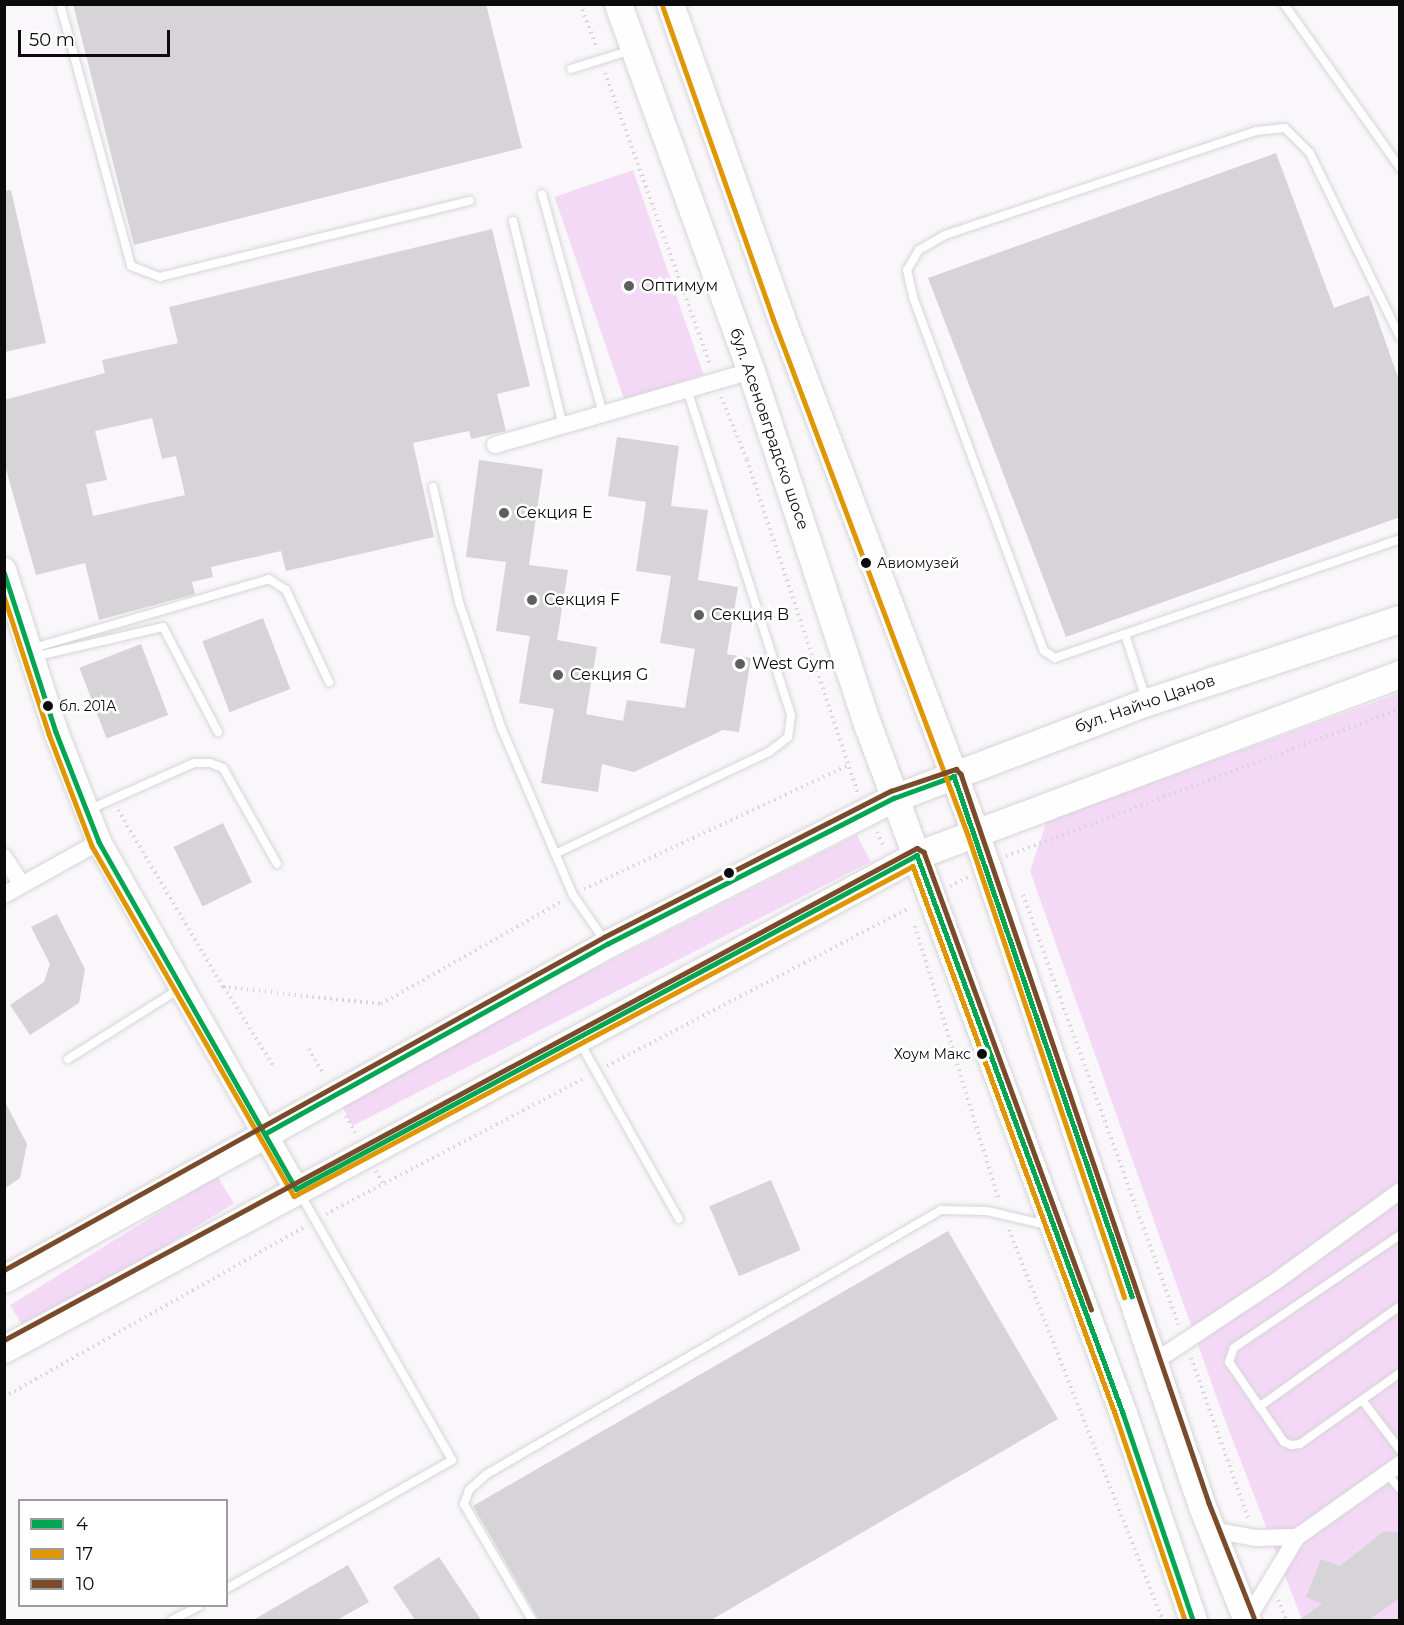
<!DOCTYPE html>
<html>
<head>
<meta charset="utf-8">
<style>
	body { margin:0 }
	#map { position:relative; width:1404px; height:1625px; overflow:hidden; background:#f9f7fa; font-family:Montserrat,sans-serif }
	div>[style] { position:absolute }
	.green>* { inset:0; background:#f4d9f7; transform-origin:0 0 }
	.building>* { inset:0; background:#d6d4d6; transform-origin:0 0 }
	.path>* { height:4px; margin-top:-2px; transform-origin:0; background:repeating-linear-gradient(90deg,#d6d5d6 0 1.5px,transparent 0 6px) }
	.roads { filter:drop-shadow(0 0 2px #d6d5d7) drop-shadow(0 0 2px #d6d5d7) }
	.lane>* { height:8px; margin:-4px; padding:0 4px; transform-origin:4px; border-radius:4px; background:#fefefe }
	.street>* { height:16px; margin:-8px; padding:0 8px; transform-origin:8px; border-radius:8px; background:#fefefe }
	.secondary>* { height:24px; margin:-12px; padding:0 12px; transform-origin:12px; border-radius:12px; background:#fefefe }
	.primary>* { height:27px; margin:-13.5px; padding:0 13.5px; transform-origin:13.5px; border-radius:13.5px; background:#fefefe }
	.bus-1>* { height:4.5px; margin:-2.25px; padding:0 2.25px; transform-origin:2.25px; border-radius:2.25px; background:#00a651 }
	.bus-2>* { height:4.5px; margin:-2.25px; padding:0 2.25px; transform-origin:2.25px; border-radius:2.25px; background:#e09601 }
	.bus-3>* { height:4.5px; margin:-2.25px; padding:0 2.25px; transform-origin:2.25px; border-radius:2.25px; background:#7a4b2a }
	.dots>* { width:16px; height:16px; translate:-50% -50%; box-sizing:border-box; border:3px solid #fff; border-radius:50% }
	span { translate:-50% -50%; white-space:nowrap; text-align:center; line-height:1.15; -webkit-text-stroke:5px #fff; paint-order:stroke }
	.bus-label { font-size:14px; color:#0c0b0c }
	.left { translate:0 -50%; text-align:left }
	.right { translate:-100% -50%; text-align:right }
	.poi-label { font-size:16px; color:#0c0b0c }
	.street-label { font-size:16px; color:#0c0b0c }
	.frame { position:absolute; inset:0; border:6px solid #0c0b0c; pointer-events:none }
	.legend { position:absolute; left:18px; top:1499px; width:210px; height:108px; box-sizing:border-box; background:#fff; border:2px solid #9e9d9e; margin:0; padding:8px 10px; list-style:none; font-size:18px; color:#0c0b0c }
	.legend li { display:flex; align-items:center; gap:12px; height:30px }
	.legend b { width:30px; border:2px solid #9e9d9e }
	.scale { position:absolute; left:18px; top:30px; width:152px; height:27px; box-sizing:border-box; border:3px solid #0c0b0c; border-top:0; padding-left:8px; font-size:18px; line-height:21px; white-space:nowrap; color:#0c0b0c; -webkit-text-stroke:4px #fff; paint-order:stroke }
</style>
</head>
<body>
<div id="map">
	<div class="green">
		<i style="left:633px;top:170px;width:216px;height:83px;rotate:71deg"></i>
		<i style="clip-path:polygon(1399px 693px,1399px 1620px,1302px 1620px,1220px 1407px,1030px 871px,1047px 821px)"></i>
		<i style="left:857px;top:835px;width:30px;height:582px;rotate:63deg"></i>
		<i style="left:217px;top:1176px;width:32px;height:244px;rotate:58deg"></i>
	</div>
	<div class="building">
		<i style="clip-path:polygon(73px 4px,486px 4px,522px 148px,134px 245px)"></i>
		<i style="clip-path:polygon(1276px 153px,1334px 308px,1369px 295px,1400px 383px,1400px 517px,1066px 637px,928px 278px)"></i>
		<i style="clip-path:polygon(11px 190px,46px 343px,4px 352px,4px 191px)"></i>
		<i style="clip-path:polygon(evenodd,492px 229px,530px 386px,497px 394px,506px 431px,471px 439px,469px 431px,413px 443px,434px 537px,286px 571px,281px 551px,211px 567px,213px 577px,192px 582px,195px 594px,99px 620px,85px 563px,36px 575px,4px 462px,4px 400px,105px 373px,102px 360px,178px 343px,169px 307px,492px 229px,152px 418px,162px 459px,176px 456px,185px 495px,93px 516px,86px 484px,107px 480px,95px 431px,152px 418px)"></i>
		<i style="clip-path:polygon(617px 437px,679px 446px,671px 506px,708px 510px,698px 580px,738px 587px,727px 654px,751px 658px,739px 732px,723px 730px,634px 772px,602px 764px,598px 792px,541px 783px,554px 709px,519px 703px,530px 636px,496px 631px,506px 562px,466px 557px,479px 460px,543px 469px,529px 565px,568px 570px,557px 640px,597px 647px,586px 714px,623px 721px,627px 700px,685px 708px,695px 649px,660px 643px,671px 576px,636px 571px,646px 502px,608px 496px)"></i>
		<i style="left:263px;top:618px;width:76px;height:65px;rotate:69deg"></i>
		<i style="left:141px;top:644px;width:76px;height:66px;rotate:69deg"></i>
		<i style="left:223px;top:823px;width:66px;height:55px;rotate:64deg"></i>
		<i style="clip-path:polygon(57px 914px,85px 969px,79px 1003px,30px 1035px,10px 1005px,44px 982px,50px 964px,31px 927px)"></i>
		<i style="clip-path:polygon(4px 1100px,27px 1144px,20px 1178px,4px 1189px)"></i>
		<i style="left:771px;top:1180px;width:76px;height:67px;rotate:67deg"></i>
		<i style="clip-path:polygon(948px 1231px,1058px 1419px,711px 1620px,539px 1620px,473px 1506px)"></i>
		<i style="clip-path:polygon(1384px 1531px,1400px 1533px,1400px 1598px,1369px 1620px,1299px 1620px,1322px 1604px,1306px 1597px,1321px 1559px,1340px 1566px)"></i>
		<i style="clip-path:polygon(439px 1557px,481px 1620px,415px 1620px,393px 1587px)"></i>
		<i style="clip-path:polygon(348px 1565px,369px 1602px,337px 1620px,253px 1620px)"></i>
	</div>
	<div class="path">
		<i style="left:580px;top:4px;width:47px;rotate:68.9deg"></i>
		<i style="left:605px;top:73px;width:310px;rotate:70.2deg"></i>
		<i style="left:721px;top:397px;width:68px;rotate:67.6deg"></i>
		<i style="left:747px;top:460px;width:351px;rotate:71.6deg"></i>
		<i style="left:118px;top:810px;width:206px;rotate:59.3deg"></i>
		<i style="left:223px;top:987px;width:159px;rotate:6.1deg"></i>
		<i style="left:381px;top:1004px;width:208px;rotate:-29.6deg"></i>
		<i style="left:877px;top:832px;width:17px;rotate:65deg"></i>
		<i style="left:1006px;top:856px;width:421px;rotate:-20.5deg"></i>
		<i style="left:950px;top:886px;width:20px;rotate:-27deg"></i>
		<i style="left:584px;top:889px;width:290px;rotate:-25.1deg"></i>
		<i style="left:1023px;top:895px;width:457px;rotate:70.1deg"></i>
		<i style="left:915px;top:926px;width:287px;rotate:73deg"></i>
		<i style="left:224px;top:987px;width:94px;rotate:58deg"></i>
		<i style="left:309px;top:1049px;width:30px;rotate:60deg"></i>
		<i style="left:607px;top:1066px;width:341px;rotate:-27.6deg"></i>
		<i style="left:346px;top:1116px;width:19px;rotate:62deg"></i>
		<i style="left:376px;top:1171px;width:15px;rotate:62deg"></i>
		<i style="left:326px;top:1214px;width:293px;rotate:-27.7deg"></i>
		<i style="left:1009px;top:1230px;width:419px;rotate:68.5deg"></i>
		<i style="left:1191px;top:1358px;width:172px;rotate:70.3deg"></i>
		<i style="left:4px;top:1397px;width:345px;rotate:-29.5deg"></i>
		<i style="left:1278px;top:1600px;width:22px;rotate:68deg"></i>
	</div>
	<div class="roads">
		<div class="lane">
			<i style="left:60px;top:4px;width:271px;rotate:74.8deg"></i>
			<i style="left:131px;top:266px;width:31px;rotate:21deg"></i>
			<i style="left:160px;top:277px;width:319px;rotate:-13.8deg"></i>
			<i style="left:1284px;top:4px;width:201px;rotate:54.7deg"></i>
			<i style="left:571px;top:69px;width:64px;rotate:-17.3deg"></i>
			<i style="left:542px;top:194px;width:228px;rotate:74.5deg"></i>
			<i style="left:513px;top:221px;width:211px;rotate:76.3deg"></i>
			<i style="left:1400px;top:337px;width:205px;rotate:-116.1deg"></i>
			<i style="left:1310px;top:153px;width:35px;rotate:-135deg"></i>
			<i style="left:1285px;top:128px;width:29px;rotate:174deg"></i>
			<i style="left:1256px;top:131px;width:328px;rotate:161.5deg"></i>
			<i style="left:945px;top:235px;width:30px;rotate:150deg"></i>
			<i style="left:919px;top:250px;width:23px;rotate:121deg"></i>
			<i style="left:907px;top:270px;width:28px;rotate:77deg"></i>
			<i style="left:913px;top:297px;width:377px;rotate:69.7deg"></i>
			<i style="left:1044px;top:651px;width:13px;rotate:32deg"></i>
			<i style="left:1055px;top:658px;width:365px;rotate:-19deg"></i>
			<i style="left:433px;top:487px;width:118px;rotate:77.3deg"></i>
			<i style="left:459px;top:602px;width:132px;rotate:71.4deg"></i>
			<i style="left:501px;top:727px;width:183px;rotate:66.8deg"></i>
			<i style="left:573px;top:895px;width:56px;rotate:55.2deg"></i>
			<i style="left:1125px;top:634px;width:68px;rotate:72.1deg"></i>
			<i style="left:30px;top:649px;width:249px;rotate:-16.3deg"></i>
			<i style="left:269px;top:579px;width:20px;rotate:33deg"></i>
			<i style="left:286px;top:590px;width:102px;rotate:64.9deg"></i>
			<i style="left:33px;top:657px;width:133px;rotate:-13deg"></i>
			<i style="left:163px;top:627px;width:119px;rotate:62.4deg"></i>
			<i style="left:88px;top:810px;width:116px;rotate:-23.9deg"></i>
			<i style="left:194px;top:763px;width:16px"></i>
			<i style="left:210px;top:763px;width:14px;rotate:21deg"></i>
			<i style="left:223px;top:768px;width:110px;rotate:60.6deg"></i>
			<i style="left:555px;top:854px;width:237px;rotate:-25.5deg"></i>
			<i style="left:769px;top:752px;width:24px;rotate:-38deg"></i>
			<i style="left:788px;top:737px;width:22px;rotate:-82deg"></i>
			<i style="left:791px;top:715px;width:341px;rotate:-107.7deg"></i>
			<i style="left:579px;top:1041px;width:204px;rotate:60.7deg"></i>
			<i style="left:68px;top:1059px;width:131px;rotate:-32.2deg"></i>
			<i style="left:1400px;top:1235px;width:201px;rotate:145.8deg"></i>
			<i style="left:1234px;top:1348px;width:15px;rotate:110deg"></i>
			<i style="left:1229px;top:1362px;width:97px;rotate:55.5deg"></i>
			<i style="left:1284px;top:1442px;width:8px;rotate:23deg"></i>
			<i style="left:1291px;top:1445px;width:9px;rotate:-6deg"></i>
			<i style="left:1300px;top:1444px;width:123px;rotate:-35.4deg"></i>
			<i style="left:1362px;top:1400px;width:63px;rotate:52.8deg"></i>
			<i style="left:1259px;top:1407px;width:173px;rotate:-35.6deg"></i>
			<i style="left:1386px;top:1473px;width:21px;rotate:49deg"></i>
			<i style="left:226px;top:1589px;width:260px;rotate:-29.7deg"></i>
			<i style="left:452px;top:1460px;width:306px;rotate:-119.7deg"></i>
			<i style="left:172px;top:1620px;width:30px;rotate:-27deg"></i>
			<i style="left:532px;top:1620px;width:134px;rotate:-120.4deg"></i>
			<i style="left:464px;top:1504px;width:15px;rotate:-70deg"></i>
			<i style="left:469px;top:1490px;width:24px;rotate:-42deg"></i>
			<i style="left:487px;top:1474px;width:525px;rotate:-30.18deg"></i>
			<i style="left:941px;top:1210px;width:46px;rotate:1.2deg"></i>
			<i style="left:987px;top:1211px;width:62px;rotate:13.1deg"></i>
		</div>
		<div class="street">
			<i style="left:495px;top:445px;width:266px;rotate:-16.1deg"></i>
			<i style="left:4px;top:857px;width:33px;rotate:57deg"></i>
			<i style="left:4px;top:895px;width:109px;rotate:-29.2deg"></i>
			<i style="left:1154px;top:1362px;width:141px;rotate:-33.5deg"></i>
			<i style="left:1272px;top:1284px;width:158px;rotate:-36deg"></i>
			<i style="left:1212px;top:1530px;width:45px;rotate:10.3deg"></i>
			<i style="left:1256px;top:1538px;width:41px;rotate:-1.4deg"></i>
			<i style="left:1247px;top:1620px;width:97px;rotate:-58.9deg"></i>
			<i style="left:1297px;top:1537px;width:126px;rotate:-35.3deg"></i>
		</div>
		<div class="secondary">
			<i style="left:4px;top:570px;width:170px;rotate:72.2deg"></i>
			<i style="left:56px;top:732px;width:118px;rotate:68.6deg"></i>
			<i style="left:99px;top:842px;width:399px;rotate:60.4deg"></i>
		</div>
		<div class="primary">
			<i style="left:618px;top:4px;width:390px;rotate:70.1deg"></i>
			<i style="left:751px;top:371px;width:374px;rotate:71.8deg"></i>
			<i style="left:868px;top:726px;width:733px;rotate:69.64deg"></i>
			<i style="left:1123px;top:1413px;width:219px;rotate:71.3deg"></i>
			<i style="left:670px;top:4px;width:330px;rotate:70.5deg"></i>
			<i style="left:780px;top:315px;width:553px;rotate:69.33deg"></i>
			<i style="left:975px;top:832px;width:711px;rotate:71.39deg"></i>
			<i style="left:1202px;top:1506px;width:123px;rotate:68.5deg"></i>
			<i style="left:4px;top:1279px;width:690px;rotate:-29.05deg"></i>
			<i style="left:607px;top:944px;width:322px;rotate:-27deg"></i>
			<i style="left:894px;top:798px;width:271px;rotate:-20.8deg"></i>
			<i style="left:1147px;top:702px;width:266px;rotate:-18.2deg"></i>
			<i style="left:4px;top:1349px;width:1038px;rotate:-28.42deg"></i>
			<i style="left:917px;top:855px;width:516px;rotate:-20.54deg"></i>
		</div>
	</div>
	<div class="bus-1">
		<i style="left:4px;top:572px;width:168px;rotate:72deg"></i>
		<i style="left:56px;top:732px;width:118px;rotate:68.6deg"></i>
		<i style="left:99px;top:842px;width:399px;rotate:60.4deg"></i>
		<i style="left:296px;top:1189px;width:705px;rotate:-28.27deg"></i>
		<i style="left:917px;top:855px;width:595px;rotate:69.74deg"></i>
		<i style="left:1123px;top:1413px;width:219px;rotate:71.3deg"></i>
		<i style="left:266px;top:1133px;width:390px;rotate:-29deg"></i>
		<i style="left:607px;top:944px;width:322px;rotate:-27deg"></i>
		<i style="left:894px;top:798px;width:64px;rotate:-20.1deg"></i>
		<i style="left:954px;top:776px;width:550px;rotate:71.1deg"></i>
	</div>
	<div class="bus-2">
		<i style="left:663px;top:7px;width:330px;rotate:70.5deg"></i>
		<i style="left:773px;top:318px;width:553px;rotate:69.33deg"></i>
		<i style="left:968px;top:835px;width:488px;rotate:71.3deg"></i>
		<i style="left:4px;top:596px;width:145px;rotate:71.9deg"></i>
		<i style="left:49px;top:734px;width:120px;rotate:69deg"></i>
		<i style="left:92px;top:846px;width:404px;rotate:60deg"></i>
		<i style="left:294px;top:1196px;width:701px;rotate:-28.06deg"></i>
		<i style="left:913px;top:866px;width:586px;rotate:69.74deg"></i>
		<i style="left:1116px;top:1416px;width:215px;rotate:71.3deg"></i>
	</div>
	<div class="bus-3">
		<i style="left:4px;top:1270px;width:686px;rotate:-29.03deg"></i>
		<i style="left:604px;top:937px;width:322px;rotate:-27deg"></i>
		<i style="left:891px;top:791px;width:69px;rotate:-18.7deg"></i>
		<i style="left:956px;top:769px;width:7px;rotate:45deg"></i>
		<i style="left:961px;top:774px;width:770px;rotate:71.21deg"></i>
		<i style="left:1209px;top:1503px;width:123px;rotate:68.5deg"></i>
		<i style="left:4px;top:1340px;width:1037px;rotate:-28.32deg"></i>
		<i style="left:917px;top:848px;width:8px;rotate:30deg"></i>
		<i style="left:924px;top:852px;width:487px;rotate:69.9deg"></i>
	</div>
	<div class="dots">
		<i style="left:629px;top:286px;background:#5f5e5f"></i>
		<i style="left:504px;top:513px;background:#5f5e5f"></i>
		<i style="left:866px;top:563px;background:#0c0b0c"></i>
		<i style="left:532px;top:600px;background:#5f5e5f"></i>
		<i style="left:699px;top:615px;background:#5f5e5f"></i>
		<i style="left:740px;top:664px;background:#5f5e5f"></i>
		<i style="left:558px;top:675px;background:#5f5e5f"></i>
		<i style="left:48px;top:706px;background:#0c0b0c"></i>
		<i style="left:729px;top:873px;background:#0c0b0c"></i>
		<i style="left:982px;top:1054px;background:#0c0b0c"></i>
	</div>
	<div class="bus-label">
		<span class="left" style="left:877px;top:563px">Авиомузей</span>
		<span class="left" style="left:59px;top:706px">бл. 201А</span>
		<span class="right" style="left:971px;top:1054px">Хоум Макс</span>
	</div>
	<div class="poi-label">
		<span class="left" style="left:641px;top:286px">Оптимум</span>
		<span class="left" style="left:516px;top:513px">Секция E</span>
		<span class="left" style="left:544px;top:600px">Секция F</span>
		<span class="left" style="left:711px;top:615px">Секция B</span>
		<span class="left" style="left:752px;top:664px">West Gym</span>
		<span class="left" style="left:570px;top:675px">Секция G</span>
	</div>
	<div class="street-label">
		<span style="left:769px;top:429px;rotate:71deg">бул. Асеновградско шосе</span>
		<span style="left:1145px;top:704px;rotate:-19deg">бул. Найчо Цанов</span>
	</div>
	<div class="frame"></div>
	<ul class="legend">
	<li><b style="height:8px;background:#00a651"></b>4</li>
	<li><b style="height:8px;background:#e09601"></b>17</li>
	<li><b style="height:8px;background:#7a4b2a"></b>10</li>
	</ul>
	<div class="scale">50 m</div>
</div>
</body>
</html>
